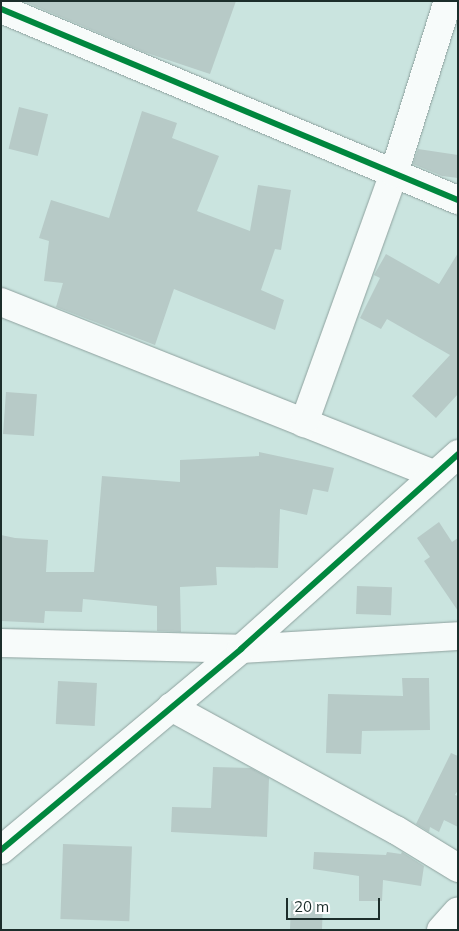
<!DOCTYPE html>
<html>
<head>
<meta charset="utf-8">
<style>
	body { margin:0 }
	#map { position:relative; width:459px; height:931px; overflow:hidden; background:#cae4df; font-family:Mulish,sans-serif }
	div>[style] { position:absolute }
	.building>* { inset:0; background:#b7cac7; transform-origin:0 0 }
	.roads { filter:drop-shadow(0 0 1px #8ea19e) drop-shadow(0 0 1px #8ea19e) }
	.street>* { height:28px; margin:-14px; padding:0 14px; transform-origin:14px; border-radius:14px; background:#f7fbfa }
	.secondary>* { height:28px; margin:-14px; padding:0 14px; transform-origin:14px; border-radius:14px; background:#f7fbfa }
	.cycleway>* { height:6px; margin:-3px; padding:0 3px; transform-origin:3px; border-radius:3px; background:#00873e }
	span { translate:-50% -50%; white-space:nowrap; text-align:center; line-height:1.15; -webkit-text-stroke:4px #fff; paint-order:stroke }
	.frame { position:absolute; inset:0; border:2px solid #1c2e2b; pointer-events:none }
	.scale { position:absolute; left:286px; top:898px; width:94px; height:22px; box-sizing:border-box; border:2px solid #1c2e2b; border-top:0; padding-left:6px; font-size:15px; line-height:18px; white-space:nowrap; color:#1c2e2b; -webkit-text-stroke:4px #fff; paint-order:stroke }
</style>
</head>
<body>
<div id="map">
	<div class="building">
		<i style="clip-path:polygon(23px 1px,236px 1px,210px 74px,144px 52px)"></i>
		<i style="left:19px;top:107px;width:30px;height:43px;rotate:14deg"></i>
		<i style="clip-path:polygon(142px 111px,177px 123px,172px 138px,219px 156px,197px 211px,250px 231px,258px 185px,291px 190px,281px 250px,275px 249px,261px 290px,284px 300px,275px 330px,174px 289px,155px 345px,56px 307px,63px 283px,44px 281px,49px 241px,39px 238px,51px 200px,109px 218px)"></i>
		<i style="clip-path:polygon(418px 149px,458px 155px,458px 178px,442px 176px,413px 164px)"></i>
		<i style="clip-path:polygon(458px 253px,458px 394px,436px 418px,412px 396px,450px 355px,387px 319px,381px 329px,360px 318px,380px 278px,374px 275px,386px 254px,439px 284px)"></i>
		<i style="left:6px;top:392px;width:31px;height:42px;rotate:4deg"></i>
		<i style="clip-path:polygon(259px 452px,334px 468px,328px 492px,313px 489px,307px 515px,280px 509px,278px 568px,216px 567px,217px 585px,180px 587px,181px 632px,157px 631px,157px 606px,83px 599px,82px 612px,45px 611px,44px 623px,1px 621px,1px 535px,15px 538px,48px 540px,46px 572px,94px 572px,102px 476px,180px 482px,180px 460px,259px 456px)"></i>
		<i style="clip-path:polygon(439px 522px,452px 542px,458px 538px,458px 611px,424px 561px,430px 557px,417px 538px)"></i>
		<i style="left:357px;top:586px;width:35px;height:28px;rotate:2deg"></i>
		<i style="clip-path:polygon(402px 678px,429px 678px,430px 730px,362px 731px,361px 754px,326px 753px,328px 694px,403px 696px)"></i>
		<i style="left:58px;top:681px;width:39px;height:43px;rotate:3deg"></i>
		<i style="clip-path:polygon(451px 753px,458px 756px,458px 790px,455px 795px,458px 796px,458px 827px,444px 820px,439px 832px,430px 827px,429px 832px,416px 824px)"></i>
		<i style="clip-path:polygon(213px 767px,251px 768px,269px 778px,267px 837px,171px 832px,172px 807px,211px 808px)"></i>
		<i style="left:63px;top:844px;width:69px;height:75px;rotate:2deg"></i>
		<i style="clip-path:polygon(314px 852px,386px 855px,387px 852px,401px 854px,402px 852px,424px 866px,421px 886px,383px 880px,382px 901px,359px 901px,359px 876px,313px 869px)"></i>
		<i style="left:291px;top:901px;width:32px;height:29px;rotate:2deg"></i>
	</div>
	<div class="roads">
		<div class="street">
			<i style="left:1px;top:9px;width:495px;rotate:22.7deg"></i>
			<i style="left:1px;top:302px;width:467px;rotate:21.7deg"></i>
			<i style="left:304px;top:423px;width:266px;rotate:-70.2deg"></i>
			<i style="left:394px;top:173px;width:180px;rotate:-72.6deg"></i>
			<i style="left:1px;top:643px;width:240px;rotate:1.4deg"></i>
			<i style="left:241px;top:649px;width:217px;rotate:-3.4deg"></i>
			<i style="left:171px;top:707px;width:256px;rotate:28.7deg"></i>
			<i style="left:396px;top:830px;width:73px;rotate:31.5deg"></i>
			<i style="left:441px;top:930px;width:25px;rotate:-48deg"></i>
		</div>
		<div class="secondary">
			<i style="left:1px;top:850px;width:313px;rotate:-39.9deg"></i>
			<i style="left:241px;top:649px;width:292px;rotate:-41.9deg"></i>
		</div>
	</div>
	<div class="cycleway">
		<i style="left:1px;top:9px;width:495px;rotate:22.7deg"></i>
		<i style="left:1px;top:850px;width:313px;rotate:-39.9deg"></i>
		<i style="left:241px;top:649px;width:292px;rotate:-41.9deg"></i>
	</div>
	<div class="frame"></div>
	<div class="scale">20 m</div>
</div>
</body>
</html>
